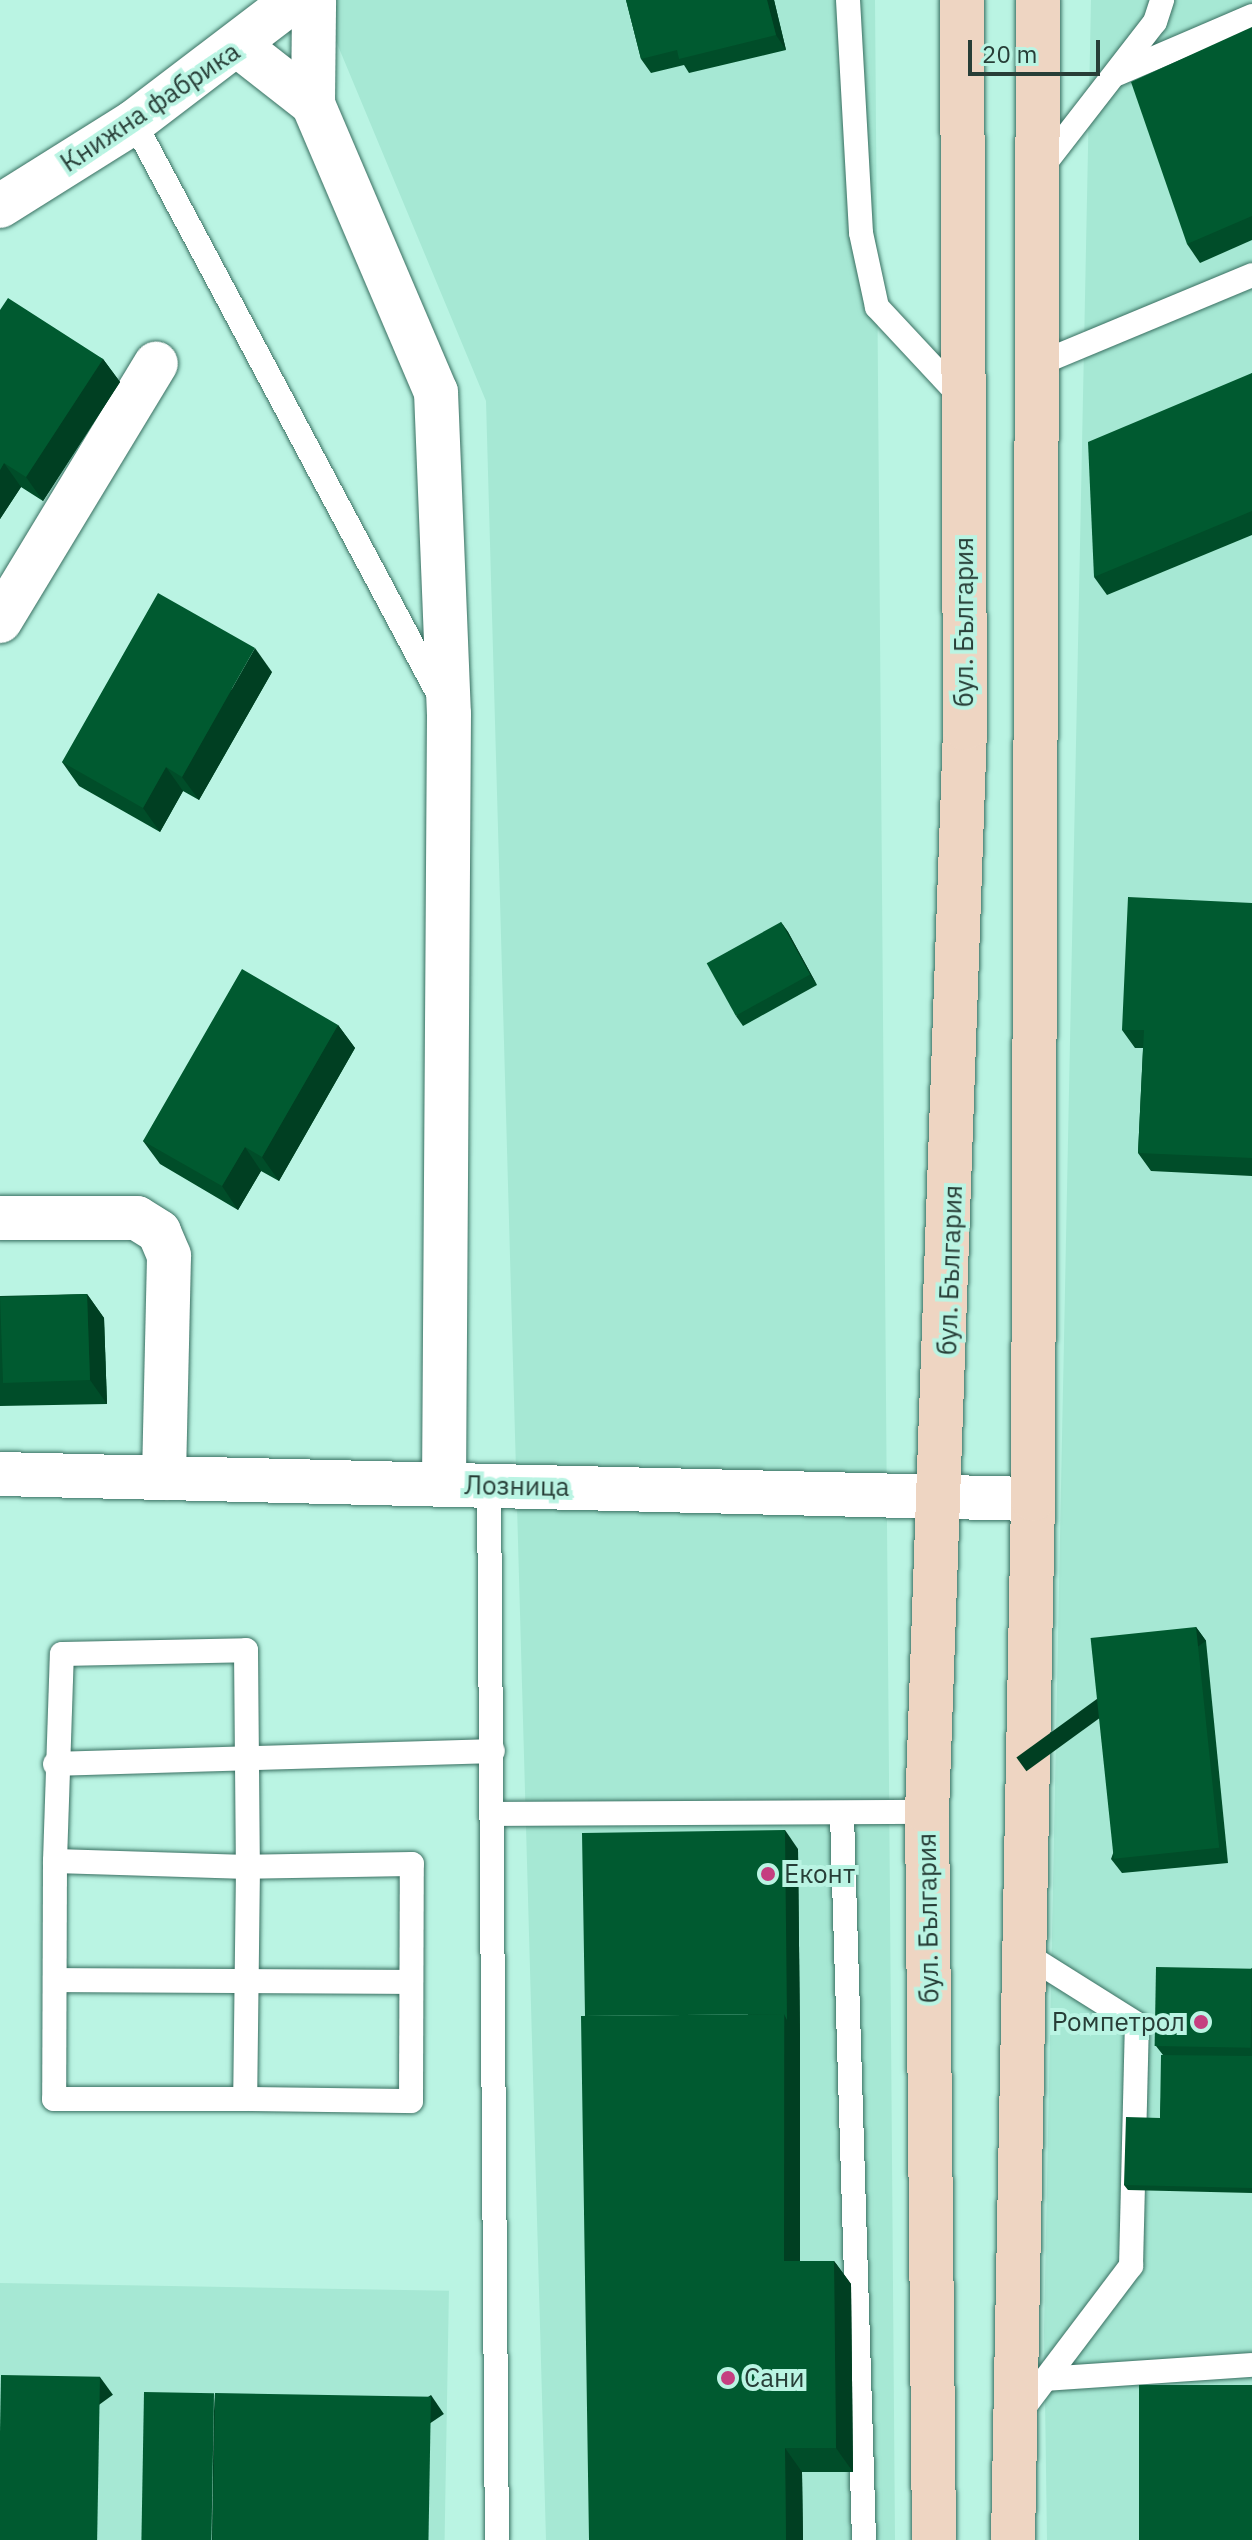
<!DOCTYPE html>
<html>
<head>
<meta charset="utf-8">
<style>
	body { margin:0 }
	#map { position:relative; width:1252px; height:2540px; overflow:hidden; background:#baf4e3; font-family:"IBM Plex Sans",sans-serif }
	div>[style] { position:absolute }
	.built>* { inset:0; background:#a6e8d4; transform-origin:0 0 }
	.roads { filter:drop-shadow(0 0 2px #396f61) drop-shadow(0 0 2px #396f61) }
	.lane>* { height:24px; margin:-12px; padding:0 12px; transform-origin:12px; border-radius:12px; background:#fff }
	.street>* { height:44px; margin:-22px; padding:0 22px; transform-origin:22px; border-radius:22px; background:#fff }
	.secondary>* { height:44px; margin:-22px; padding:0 22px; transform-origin:22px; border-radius:22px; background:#eed5c2 }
	.wall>* { inset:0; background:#004d29 }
	.shaded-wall>* { inset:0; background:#003f22; transform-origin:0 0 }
	.building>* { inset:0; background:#005a30; transform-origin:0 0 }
	.dots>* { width:22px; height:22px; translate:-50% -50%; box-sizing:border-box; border:4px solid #baf4e3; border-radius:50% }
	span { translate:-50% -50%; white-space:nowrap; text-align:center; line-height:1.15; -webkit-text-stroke:8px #baf4e3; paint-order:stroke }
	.street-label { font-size:26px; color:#273e37 }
	.poi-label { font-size:26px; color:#273e37 }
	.left { translate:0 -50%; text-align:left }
	.right { translate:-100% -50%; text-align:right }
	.scale { position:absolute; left:968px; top:40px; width:132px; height:36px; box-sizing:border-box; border:4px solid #273e37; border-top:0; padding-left:10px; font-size:24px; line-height:28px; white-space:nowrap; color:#273e37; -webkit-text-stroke:6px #baf4e3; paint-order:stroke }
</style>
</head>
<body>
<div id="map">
	<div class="built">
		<i style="clip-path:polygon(326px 0,875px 0,895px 2540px,546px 2540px,486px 401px,326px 17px)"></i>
		<i style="clip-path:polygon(1091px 0,1252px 0,1252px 2540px,1047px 2540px,1044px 2331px)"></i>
		<i style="left:0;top:2283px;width:449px;height:257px;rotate:1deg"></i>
	</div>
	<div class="roads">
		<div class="lane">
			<i style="left:848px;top:0;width:233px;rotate:86.8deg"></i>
			<i style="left:861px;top:233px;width:76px;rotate:77.8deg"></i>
			<i style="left:877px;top:307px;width:125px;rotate:47deg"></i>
			<i style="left:1117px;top:74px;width:147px;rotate:-23.2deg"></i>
			<i style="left:134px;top:122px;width:654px;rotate:61.98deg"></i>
			<i style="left:1040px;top:170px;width:187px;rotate:-52.2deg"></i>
			<i style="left:1155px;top:22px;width:23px;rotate:-72deg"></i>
			<i style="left:1036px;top:365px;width:234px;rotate:-22.6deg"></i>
			<i style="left:489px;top:1485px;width:1055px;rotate:89.57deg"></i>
			<i style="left:55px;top:1764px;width:438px;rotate:-1.7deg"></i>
			<i style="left:494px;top:1814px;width:433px;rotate:-0.3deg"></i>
			<i style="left:842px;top:1815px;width:725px;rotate:88.26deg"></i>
			<i style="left:55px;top:1861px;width:207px;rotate:-88.1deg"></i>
			<i style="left:62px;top:1654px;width:184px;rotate:-1.2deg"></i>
			<i style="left:246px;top:1650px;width:217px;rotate:89.5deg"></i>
			<i style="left:248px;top:1867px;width:232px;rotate:90.7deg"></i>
			<i style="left:245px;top:2099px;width:166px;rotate:0.7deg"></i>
			<i style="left:411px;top:2101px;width:237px;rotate:-89.8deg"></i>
			<i style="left:412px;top:1864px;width:164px;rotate:179deg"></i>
			<i style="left:248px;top:1867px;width:193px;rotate:-178.2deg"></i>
			<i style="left:55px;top:1861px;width:238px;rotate:90.2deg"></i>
			<i style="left:54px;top:2099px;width:191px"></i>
			<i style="left:55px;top:1980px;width:356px;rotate:0.3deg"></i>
			<i style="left:1045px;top:2379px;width:207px;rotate:-3.9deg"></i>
			<i style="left:1019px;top:2414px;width:186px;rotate:-52.9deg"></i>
			<i style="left:1131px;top:2266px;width:242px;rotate:-88.6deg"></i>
			<i style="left:1137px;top:2024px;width:133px;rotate:-147.9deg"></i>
		</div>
		<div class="street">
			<i style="left:240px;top:47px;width:93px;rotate:38deg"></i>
			<i style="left:313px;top:104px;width:313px;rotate:66.9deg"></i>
			<i style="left:436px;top:392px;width:322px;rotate:87.7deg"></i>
			<i style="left:449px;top:714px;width:771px;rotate:90.37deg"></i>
			<i style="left:313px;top:104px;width:104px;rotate:-89.4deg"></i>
			<i style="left:0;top:206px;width:158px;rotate:-32.1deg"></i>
			<i style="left:134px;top:122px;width:201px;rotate:-37.3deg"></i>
			<i style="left:0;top:621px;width:301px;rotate:-58.8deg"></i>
			<i style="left:0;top:1218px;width:137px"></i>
			<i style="left:137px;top:1218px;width:26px;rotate:32deg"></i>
			<i style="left:159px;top:1232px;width:26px;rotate:67deg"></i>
			<i style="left:169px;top:1256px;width:222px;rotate:91.3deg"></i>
			<i style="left:0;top:1474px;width:1033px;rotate:1.39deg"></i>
		</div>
		<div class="secondary">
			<i style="left:934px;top:2540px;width:728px;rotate:-90.55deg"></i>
			<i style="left:927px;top:1812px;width:1085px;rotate:-87.99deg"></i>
			<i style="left:965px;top:728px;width:728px;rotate:-90.24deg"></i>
			<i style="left:1013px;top:2540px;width:1041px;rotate:-88.9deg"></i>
			<i style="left:1033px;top:1499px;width:1499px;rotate:-89.81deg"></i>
		</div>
	</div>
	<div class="wall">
		<i style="clip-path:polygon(626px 0,774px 0,786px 50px,689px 73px,684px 65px,651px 73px,641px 59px)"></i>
		<i style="clip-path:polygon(1252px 27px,1252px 240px,1200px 263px,1187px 244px)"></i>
		<i style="clip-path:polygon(0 310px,103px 359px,120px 382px,43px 501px,21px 487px,0 519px)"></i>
		<i style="clip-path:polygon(1252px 373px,1252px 535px,1107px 595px,1094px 577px)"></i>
		<i style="clip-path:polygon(272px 672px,199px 800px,183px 791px,160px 832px,79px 786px,62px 762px)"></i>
		<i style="clip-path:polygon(1252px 903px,1252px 1176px,1151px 1171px,1138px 1153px,1143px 1048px,1135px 1048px,1122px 1030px)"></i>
		<i style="clip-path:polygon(781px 922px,788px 932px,817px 985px,743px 1026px,736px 1016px)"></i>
		<i style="clip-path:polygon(338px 1025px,355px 1048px,279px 1181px,261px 1171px,238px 1210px,160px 1164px,143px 1141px)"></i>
		<i style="clip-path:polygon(87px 1294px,104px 1318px,107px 1404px,0 1406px,0 1296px)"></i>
		<i style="clip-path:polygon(1196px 1627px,1206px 1641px,1228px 1863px,1122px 1873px,1111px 1859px)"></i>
		<i style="clip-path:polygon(798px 1849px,800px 2038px,800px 2261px,834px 2261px,851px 2284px,853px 2472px,802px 2472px,803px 2540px,589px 2540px)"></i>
		<i style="clip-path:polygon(1252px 1968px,1252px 2193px,1128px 2190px,1124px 2185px,1160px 2118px,1163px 2055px,1156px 2046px)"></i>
	</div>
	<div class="shaded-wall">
		<i style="clip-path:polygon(767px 0,774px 0,786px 50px,776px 35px)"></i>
		<i style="clip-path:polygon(103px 359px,120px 382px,43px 501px,26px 477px)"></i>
		<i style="clip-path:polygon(4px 463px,21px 487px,0 519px,0 470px)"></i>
		<i style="clip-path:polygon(255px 648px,272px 672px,199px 800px,182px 777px)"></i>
		<i style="clip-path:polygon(166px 767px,183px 791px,160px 832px,143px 808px)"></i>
		<i style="clip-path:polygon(781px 922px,788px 932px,817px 985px,810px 975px)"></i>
		<i style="clip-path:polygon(338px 1025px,355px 1048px,279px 1181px,262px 1157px)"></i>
		<i style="clip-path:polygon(245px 1147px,261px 1171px,238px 1210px,222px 1186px)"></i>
		<i style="clip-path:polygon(87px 1294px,104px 1318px,107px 1404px,90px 1380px)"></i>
		<i style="left:1196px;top:1627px;width:17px;height:222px;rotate:54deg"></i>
		<i style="clip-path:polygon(785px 1830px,798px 1849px,800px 2038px,800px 2285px,784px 2261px)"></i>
		<i style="clip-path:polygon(834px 2261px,851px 2284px,853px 2472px,836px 2448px)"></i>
		<i style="left:100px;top:2377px;width:22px;height:163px;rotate:54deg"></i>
		<i style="clip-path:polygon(214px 2393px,222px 2540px,212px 2540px)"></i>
		<i style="left:431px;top:2395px;width:23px;height:145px;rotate:56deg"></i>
		<i style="clip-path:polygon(785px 2448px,802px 2472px,803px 2540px,786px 2540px)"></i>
	</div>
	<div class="building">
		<i style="clip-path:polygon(626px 0,767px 0,776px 35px,679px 59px,677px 50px,641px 59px)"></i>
		<i style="clip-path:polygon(1252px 27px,1252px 216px,1187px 244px,1131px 82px)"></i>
		<i style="clip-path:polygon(8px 298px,103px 359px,26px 477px,4px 463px,0 470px,0 310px)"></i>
		<i style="clip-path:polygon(1252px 373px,1252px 511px,1094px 577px,1088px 442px)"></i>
		<i style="clip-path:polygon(158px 593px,255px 648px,182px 777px,166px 767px,143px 808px,62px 762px)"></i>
		<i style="clip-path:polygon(1128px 897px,1252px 903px,1252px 1158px,1138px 1153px,1144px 1030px,1122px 1030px)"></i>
		<i style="left:781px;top:922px;width:60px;height:85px;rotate:61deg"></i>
		<i style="clip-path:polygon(242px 969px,338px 1025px,262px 1157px,245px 1147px,222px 1186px,143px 1141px)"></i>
		<i style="left:87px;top:1294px;width:86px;height:87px;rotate:88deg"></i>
		<i style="left:1196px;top:1627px;width:222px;height:106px;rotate:84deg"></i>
		<i style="clip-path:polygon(785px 1830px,787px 2020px,784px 2014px,585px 2016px,582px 1833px)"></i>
		<i style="left:1156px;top:1967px;width:96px;height:79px;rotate:1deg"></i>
		<i style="clip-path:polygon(784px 2014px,784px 2261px,834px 2261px,836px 2448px,785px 2448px,786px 2540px,589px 2540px,581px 2016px)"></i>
		<i style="clip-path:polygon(1161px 2055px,1252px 2056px,1252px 2188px,1124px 2185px,1126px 2117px,1160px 2118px)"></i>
		<i style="left:1px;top:2375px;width:99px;height:165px;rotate:1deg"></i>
		<i style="left:1252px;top:2385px;width:155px;height:113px;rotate:90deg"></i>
		<i style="left:144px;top:2392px;width:70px;height:148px;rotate:1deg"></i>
		<i style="left:215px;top:2393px;width:216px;height:147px;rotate:1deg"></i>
	</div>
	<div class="dots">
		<i style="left:768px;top:1874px;background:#c53f80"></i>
		<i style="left:1201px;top:2022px;background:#c53f80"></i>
		<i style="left:728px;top:2378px;background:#c53f80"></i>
	</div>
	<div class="street-label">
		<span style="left:150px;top:107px;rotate:-34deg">Книжна фабрика</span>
		<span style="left:964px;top:622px;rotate:-90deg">бул. България</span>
		<span style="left:950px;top:1270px;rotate:-88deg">бул. България</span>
		<span style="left:517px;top:1486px;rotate:1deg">Лозница</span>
		<span style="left:928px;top:1918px;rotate:-91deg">бул. България</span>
	</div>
	<div class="poi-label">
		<span class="left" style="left:784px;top:1874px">Еконт</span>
		<span class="right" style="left:1185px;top:2022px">Ромпетрол</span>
		<span class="left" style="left:744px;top:2378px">Сани</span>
	</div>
	<div class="scale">20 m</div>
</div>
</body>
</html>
